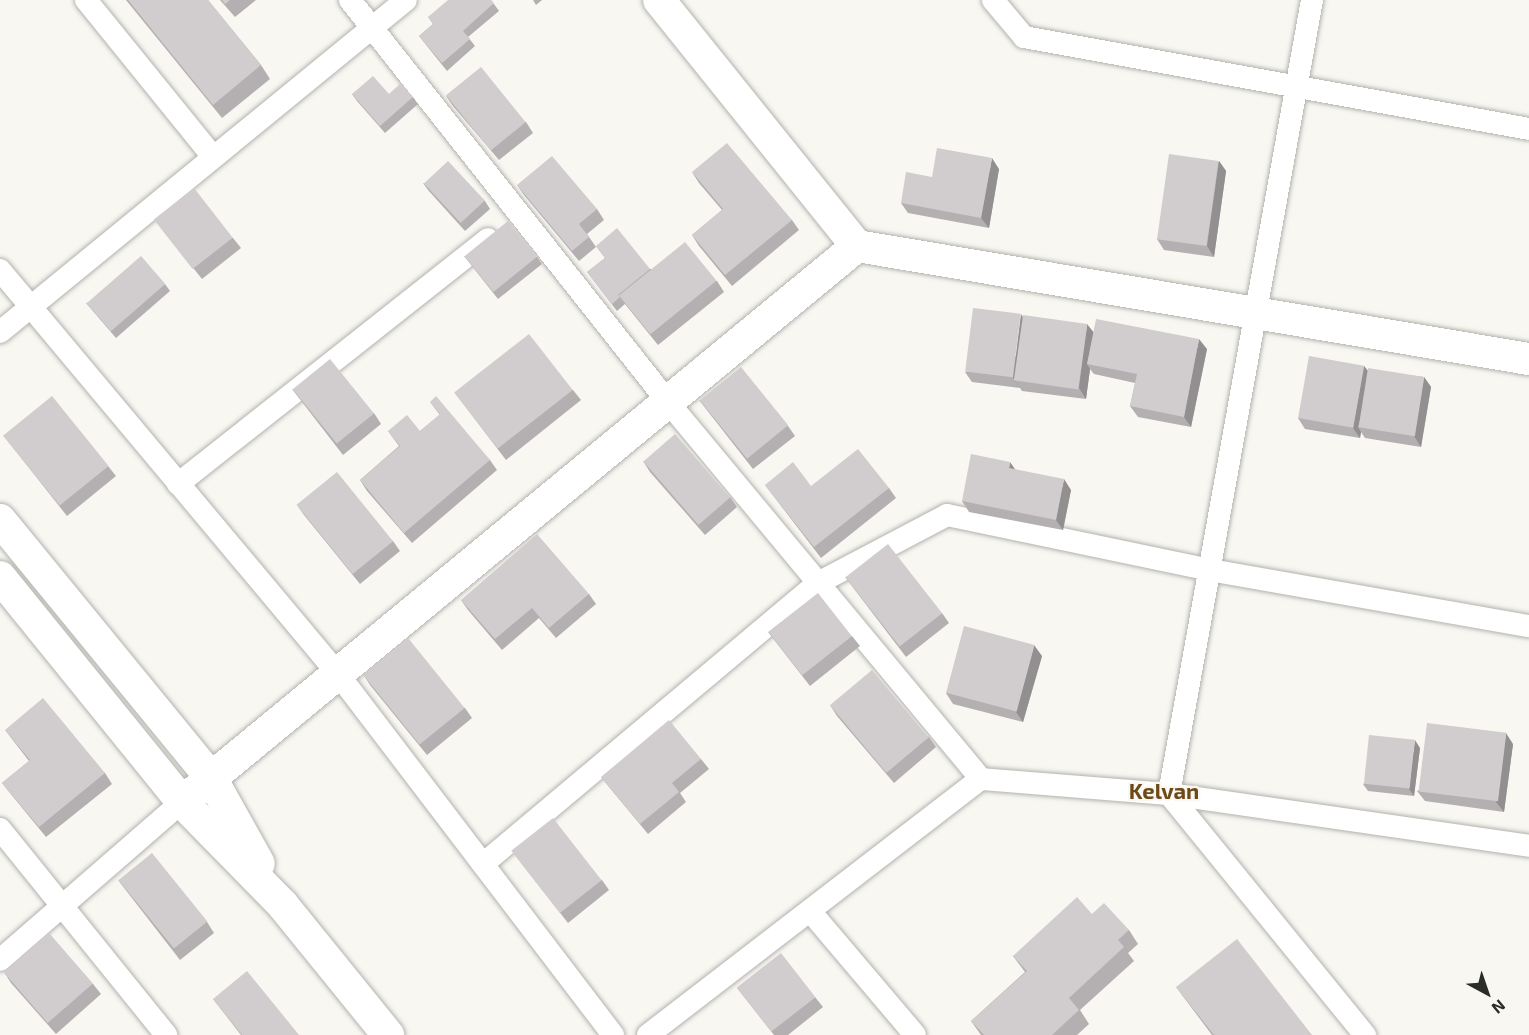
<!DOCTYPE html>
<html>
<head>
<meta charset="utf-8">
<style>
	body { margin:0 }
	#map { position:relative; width:1529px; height:1035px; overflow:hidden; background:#f8f7f2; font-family:"Exo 2",sans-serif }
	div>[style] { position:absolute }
	.roads { filter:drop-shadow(0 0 2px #b3b2ad) drop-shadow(0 0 2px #b3b2ad) }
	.street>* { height:22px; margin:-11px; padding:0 11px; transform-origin:11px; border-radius:11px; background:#fff }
	.secondary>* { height:32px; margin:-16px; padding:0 16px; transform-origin:16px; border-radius:16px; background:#fff }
	.wall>* { inset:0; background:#b4afb1 }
	.shaded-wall>* { inset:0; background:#928f90 }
	.building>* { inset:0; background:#d1ccce; transform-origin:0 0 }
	span { translate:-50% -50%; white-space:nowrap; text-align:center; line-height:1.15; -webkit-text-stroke:4.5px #f8f7f2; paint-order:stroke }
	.district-label { font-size:22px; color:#6d4918; font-weight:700 }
	.north { position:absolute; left:1457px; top:963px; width:60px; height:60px; -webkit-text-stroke:4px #f8f7f2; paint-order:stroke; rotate:140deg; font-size:16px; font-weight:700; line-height:24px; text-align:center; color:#2b2b29 }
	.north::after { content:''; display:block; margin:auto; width:21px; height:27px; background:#2b2b29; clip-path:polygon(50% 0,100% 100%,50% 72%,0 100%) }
</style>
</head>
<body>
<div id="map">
	<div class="roads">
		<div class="street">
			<i style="left:86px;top:0;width:202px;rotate:51deg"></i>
			<i style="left:350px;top:0;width:513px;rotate:51.65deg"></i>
			<i style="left:668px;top:402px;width:490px;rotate:50.3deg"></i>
			<i style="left:993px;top:0;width:48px;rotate:50deg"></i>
			<i style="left:1024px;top:37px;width:513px;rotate:10.32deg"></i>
			<i style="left:1312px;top:0;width:807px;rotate:100.21deg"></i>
			<i style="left:1169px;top:794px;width:311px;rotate:50.9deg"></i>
			<i style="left:0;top:270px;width:527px;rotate:50.08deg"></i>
			<i style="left:338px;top:674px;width:454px;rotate:52.7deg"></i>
			<i style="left:0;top:332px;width:524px;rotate:-39.27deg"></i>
			<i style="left:178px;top:484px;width:395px;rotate:-38.3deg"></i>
			<i style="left:0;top:829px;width:265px;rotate:51.1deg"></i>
			<i style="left:483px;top:864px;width:437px;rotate:-40deg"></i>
			<i style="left:818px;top:583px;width:146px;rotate:-27.8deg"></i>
			<i style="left:947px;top:515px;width:269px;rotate:11.8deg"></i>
			<i style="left:1210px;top:570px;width:324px;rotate:10deg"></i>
			<i style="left:810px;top:911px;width:162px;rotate:49.7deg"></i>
			<i style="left:0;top:960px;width:241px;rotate:-41deg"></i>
			<i style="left:648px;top:1035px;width:420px;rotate:-37.6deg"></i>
			<i style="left:981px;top:779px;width:189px;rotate:4.6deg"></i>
			<i style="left:1169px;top:794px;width:364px;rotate:8.2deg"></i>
		</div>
		<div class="secondary">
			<i style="left:659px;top:0;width:316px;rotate:51.2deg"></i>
			<i style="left:857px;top:246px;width:681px;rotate:9.55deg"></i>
			<i style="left:0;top:520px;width:333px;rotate:50.7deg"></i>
			<i style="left:211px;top:778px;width:98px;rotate:60.8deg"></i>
			<i style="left:0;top:577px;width:289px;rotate:51deg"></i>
			<i style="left:182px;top:802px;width:143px;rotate:45.6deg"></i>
			<i style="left:282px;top:904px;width:169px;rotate:51deg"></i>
			<i style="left:182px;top:802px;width:875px;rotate:-39.48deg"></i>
		</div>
	</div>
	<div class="wall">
		<i style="clip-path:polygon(126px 0,208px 0,261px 65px,270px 79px,222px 118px)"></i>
		<i style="clip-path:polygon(220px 0,256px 0,235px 17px)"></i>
		<i style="clip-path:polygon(491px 0,499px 11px,468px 37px,475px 46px,447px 71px,419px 36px,433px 24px,428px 17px)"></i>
		<i style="clip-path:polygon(533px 0,542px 0,536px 5px)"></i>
		<i style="clip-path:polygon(352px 94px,413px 97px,418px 104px,385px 133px,357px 101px)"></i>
		<i style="clip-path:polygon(446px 96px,526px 122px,533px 133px,499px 160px,453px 106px)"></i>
		<i style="clip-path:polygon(1219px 161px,1226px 171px,1214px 257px,1164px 250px,1157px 239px)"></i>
		<i style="clip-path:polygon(999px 169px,989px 228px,908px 213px,901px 203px,932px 177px)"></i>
		<i style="clip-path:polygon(692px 172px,792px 220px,799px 230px,732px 286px,699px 246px,692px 235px,722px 210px,699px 183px)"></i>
		<i style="clip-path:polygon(423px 183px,485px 201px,490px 209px,465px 231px,428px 190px)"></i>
		<i style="clip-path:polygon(517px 185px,597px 209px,604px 220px,587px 234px,596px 247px,579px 261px,524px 195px)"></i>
		<i style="clip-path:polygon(154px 219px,233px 238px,241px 248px,202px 279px)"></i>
		<i style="clip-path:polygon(596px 246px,650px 269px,717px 281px,724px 292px,658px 345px,625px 304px,617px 311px,587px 272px,605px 258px)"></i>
		<i style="clip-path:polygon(464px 256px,537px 257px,542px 264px,498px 299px)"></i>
		<i style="clip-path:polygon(165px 284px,170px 291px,116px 338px,86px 303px)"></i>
		<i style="clip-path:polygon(1093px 332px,1207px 349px,1191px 427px,1138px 417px,1130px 406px,1135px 383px,1094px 374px,1090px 369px,1086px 399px,1022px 391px,1020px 388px,972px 382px,965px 372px)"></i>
		<i style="clip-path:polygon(1364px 366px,1367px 370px,1424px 377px,1431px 387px,1421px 447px,1365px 438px,1361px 432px,1360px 438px,1305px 429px,1298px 418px)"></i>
		<i style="clip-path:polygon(292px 389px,374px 413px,381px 424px,343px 455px)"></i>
		<i style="clip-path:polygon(573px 390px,581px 400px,506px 460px,455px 393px)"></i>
		<i style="clip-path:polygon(699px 400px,788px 426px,795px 436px,753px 469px)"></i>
		<i style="clip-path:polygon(430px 402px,490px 460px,497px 470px,412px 543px,367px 491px,360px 480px,399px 446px,388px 431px,420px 431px,440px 415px)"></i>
		<i style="clip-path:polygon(3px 435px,108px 466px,116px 476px,67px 516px)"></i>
		<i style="clip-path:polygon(643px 461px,730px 497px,737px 507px,705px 535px,650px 472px)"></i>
		<i style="clip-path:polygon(1016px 470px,1071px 490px,1063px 530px,969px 512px,962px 501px)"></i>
		<i style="clip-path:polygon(765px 485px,889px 488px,896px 498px,821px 558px)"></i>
		<i style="clip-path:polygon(297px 505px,393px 541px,400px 551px,360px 584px,304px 515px)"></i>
		<i style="clip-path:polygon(845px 577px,942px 613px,949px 623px,906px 657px)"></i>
		<i style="clip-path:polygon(589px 594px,596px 604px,556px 638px,539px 618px,502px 650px,468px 610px,461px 600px)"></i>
		<i style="clip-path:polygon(768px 632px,852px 636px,860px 646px,810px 686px)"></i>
		<i style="clip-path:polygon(1042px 656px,1023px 722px,953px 704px,946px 693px)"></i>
		<i style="clip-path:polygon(363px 674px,465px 708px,472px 718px,427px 755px,370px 685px)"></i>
		<i style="clip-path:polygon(830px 705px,929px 737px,936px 747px,894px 783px,837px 716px)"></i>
		<i style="clip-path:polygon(5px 730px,105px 773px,112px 784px,46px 837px,10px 793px,2px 783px,29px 761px)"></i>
		<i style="clip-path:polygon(1513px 744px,1504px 812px,1425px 801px,1417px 791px)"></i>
		<i style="clip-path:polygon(1420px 748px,1414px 796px,1368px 791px,1363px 784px)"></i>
		<i style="clip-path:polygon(701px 759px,709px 769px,680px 793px,686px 802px,648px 834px,609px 787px,601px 777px)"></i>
		<i style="clip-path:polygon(512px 851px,602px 880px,609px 890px,568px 923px)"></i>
		<i style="clip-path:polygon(118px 880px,207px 922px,214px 933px,180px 960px)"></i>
		<i style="clip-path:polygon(1092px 914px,1129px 930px,1138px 944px,1128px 953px,1134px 961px,1080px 1010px,1089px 1024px,1077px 1035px,981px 1035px,971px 1021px,1025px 972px,1013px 956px)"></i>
		<i style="clip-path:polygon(4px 972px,93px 984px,101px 994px,56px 1034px,11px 983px)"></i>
		<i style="clip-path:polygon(1176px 987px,1312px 1035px,1212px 1035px)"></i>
		<i style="clip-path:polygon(737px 988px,815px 997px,823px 1007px,788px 1035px,774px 1035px)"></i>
		<i style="clip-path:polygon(213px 999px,299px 1035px,241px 1035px)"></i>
	</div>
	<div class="shaded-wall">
		<i style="clip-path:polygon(992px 158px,999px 169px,989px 228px,981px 218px)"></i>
		<i style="clip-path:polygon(1219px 161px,1226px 171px,1214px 257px,1207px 246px)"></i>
		<i style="clip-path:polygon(1021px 314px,1028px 325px,1014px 380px,1020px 389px,1013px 378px)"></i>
		<i style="clip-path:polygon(1087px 324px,1095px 334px,1087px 364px,1090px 369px,1086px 399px,1079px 388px)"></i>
		<i style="clip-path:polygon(1199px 339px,1207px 349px,1191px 427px,1184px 417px)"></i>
		<i style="clip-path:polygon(1364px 366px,1372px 376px,1358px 427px,1361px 432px,1360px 438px,1353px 428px)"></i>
		<i style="clip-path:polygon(1424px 377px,1431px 387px,1421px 447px,1414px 436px)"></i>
		<i style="clip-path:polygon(1010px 462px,1017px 472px,1009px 468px)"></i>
		<i style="clip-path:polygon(1064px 479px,1071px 490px,1063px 530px,1056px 520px)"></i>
		<i style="clip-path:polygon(1034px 645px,1042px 656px,1023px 722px,1016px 712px)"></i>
		<i style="clip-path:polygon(1506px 733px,1513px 744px,1504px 812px,1496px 802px)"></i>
		<i style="clip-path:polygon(1415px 740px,1420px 748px,1414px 796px,1409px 789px)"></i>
	</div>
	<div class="building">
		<i style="clip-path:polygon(128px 0,208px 0,261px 65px,213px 105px)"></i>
		<i style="clip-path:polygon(222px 0,230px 0,225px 4px)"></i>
		<i style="clip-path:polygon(448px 0,491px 0,494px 3px,463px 31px,470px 39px,442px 63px,419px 36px,433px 24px,428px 17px)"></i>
		<i style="left:481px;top:67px;width:71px;height:45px;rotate:51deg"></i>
		<i style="clip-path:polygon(373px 76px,389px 94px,401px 83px,413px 97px,380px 126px,352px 94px)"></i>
		<i style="clip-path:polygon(727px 143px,792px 220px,725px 275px,692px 235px,723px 209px,692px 172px)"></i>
		<i style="clip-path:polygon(937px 148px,992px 158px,981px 218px,901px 203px,906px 172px,932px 177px)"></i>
		<i style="left:1169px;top:154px;width:50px;height:86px;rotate:8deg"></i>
		<i style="clip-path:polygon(552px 156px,597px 209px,579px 224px,589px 237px,572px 251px,517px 185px)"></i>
		<i style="left:448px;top:161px;width:54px;height:33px;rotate:47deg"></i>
		<i style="left:194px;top:188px;width:63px;height:51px;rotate:52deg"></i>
		<i style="left:508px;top:221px;width:46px;height:56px;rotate:51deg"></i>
		<i style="clip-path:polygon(617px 228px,650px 269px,618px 295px,620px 297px,612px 304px,587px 272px,605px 258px,596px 246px)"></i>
		<i style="left:685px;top:242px;width:50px;height:85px;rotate:51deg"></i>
		<i style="left:141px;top:256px;width:37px;height:72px;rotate:49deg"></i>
		<i style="left:973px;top:308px;width:48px;height:64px;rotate:7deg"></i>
		<i style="left:1023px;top:315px;width:65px;height:66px;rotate:8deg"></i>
		<i style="clip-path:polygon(1096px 319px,1199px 339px,1184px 417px,1130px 406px,1137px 374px,1087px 364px)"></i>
		<i style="left:529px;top:334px;width:71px;height:95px;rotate:52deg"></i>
		<i style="left:1309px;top:356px;width:56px;height:63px;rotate:10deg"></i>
		<i style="left:330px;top:359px;width:70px;height:48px;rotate:51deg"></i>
		<i style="left:741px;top:367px;width:75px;height:53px;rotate:51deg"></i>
		<i style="left:1368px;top:368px;width:57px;height:60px;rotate:9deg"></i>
		<i style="left:52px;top:396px;width:90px;height:63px;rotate:51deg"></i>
		<i style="clip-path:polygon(436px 396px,490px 460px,404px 533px,360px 480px,400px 446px,388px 431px,407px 415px,420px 431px,440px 414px,430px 402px)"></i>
		<i style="left:675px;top:434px;width:84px;height:42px;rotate:49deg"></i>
		<i style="clip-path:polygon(858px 449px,889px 488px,814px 547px,765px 485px,793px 462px,811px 486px)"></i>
		<i style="clip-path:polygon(971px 454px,1010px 462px,1009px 468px,1064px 479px,1056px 520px,962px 501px)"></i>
		<i style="left:337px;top:472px;width:89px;height:52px;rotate:51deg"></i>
		<i style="clip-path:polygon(537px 534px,589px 594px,549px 628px,532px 608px,495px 639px,461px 600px)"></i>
		<i style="left:888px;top:544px;width:88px;height:54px;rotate:52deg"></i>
		<i style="left:818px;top:593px;width:55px;height:63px;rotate:52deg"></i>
		<i style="left:964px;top:626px;width:73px;height:69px;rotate:15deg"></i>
		<i style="left:408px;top:638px;width:90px;height:58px;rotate:51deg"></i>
		<i style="left:872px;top:670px;width:88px;height:55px;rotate:50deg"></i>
		<i style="clip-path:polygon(43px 698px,105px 773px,39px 827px,2px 783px,30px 760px,5px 730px)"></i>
		<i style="clip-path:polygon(669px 720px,701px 759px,672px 783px,679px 792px,640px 824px,601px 777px)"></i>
		<i style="left:1427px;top:723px;width:80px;height:69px;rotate:7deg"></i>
		<i style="left:1369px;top:735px;width:46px;height:49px;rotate:6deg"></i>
		<i style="left:553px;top:818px;width:79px;height:53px;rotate:52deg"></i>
		<i style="left:152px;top:853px;width:88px;height:43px;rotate:51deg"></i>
		<i style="clip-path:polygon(1077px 897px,1092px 914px,1104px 903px,1129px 930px,1118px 940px,1124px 947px,1069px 998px,1079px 1010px,1052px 1035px,984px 1035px,971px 1021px,1027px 971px,1013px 956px)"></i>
		<i style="left:49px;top:933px;width:67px;height:60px;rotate:49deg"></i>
		<i style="clip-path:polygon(1237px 939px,1312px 1035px,1214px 1035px,1176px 987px)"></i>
		<i style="left:781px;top:953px;width:56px;height:56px;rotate:52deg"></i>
		<i style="clip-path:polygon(247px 971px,299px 1035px,242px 1035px,213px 999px)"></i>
	</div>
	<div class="district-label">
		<span style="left:1164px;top:791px">Kelvan</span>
	</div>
	<div class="north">N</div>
</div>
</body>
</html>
